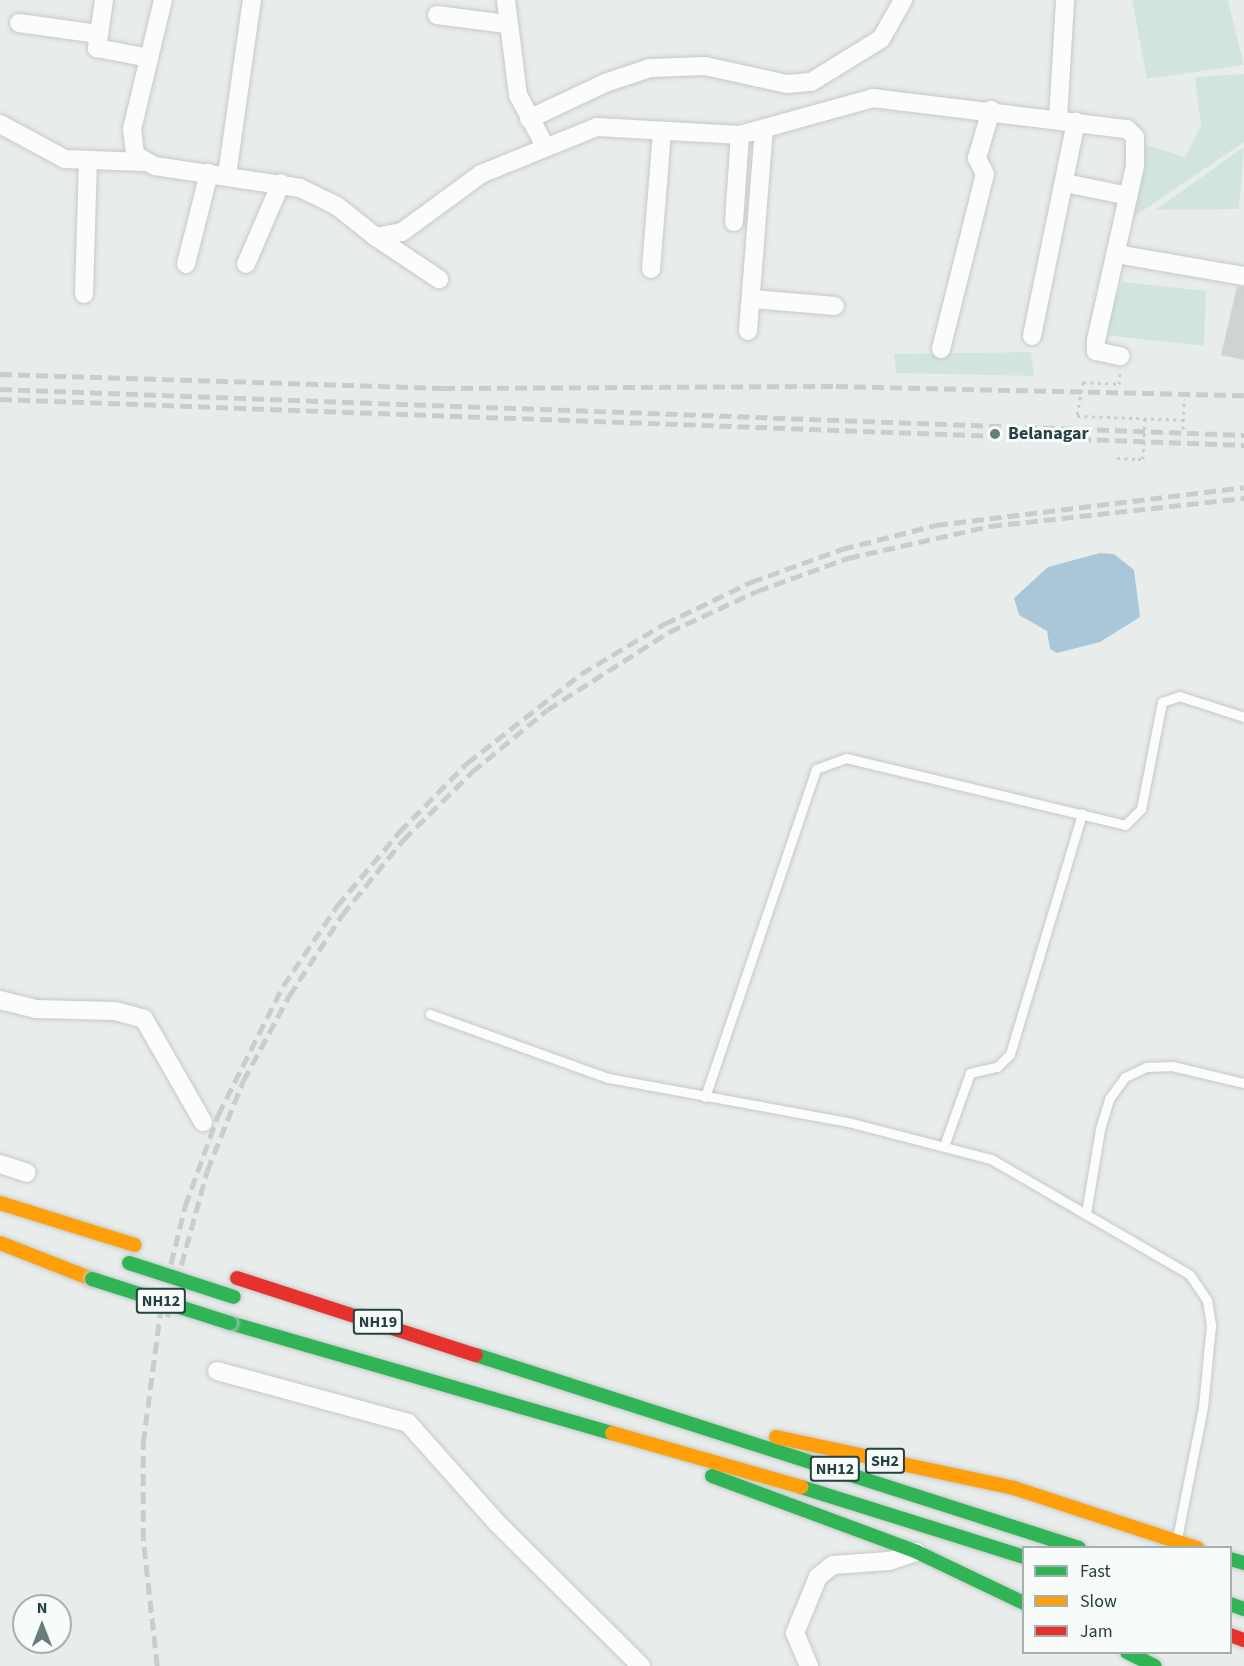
<!DOCTYPE html>
<html>
<head>
<meta charset="utf-8">
<style>
	body { margin:0 }
	#map { position:relative; width:1244px; height:1666px; overflow:hidden; background:#e8edec; font-family:"Source Sans 3",sans-serif }
	div>[style] { position:absolute }
	.green>* { inset:0; background:#d2e5dd }
	.water>* { inset:0; background:#aac7da }
	.building>* { inset:0; background:#cfd4d3 }
	.path>* { height:3px; margin-top:-1.5px; transform-origin:0; background:repeating-linear-gradient(90deg,#c7cece 0 3px,transparent 0 7.5px) }
	.roads { filter:drop-shadow(0 0 2px #c5cac9) drop-shadow(0 0 2px #c5cac9) }
	.lane>* { height:9px; margin:-4.5px; padding:0 4.5px; transform-origin:4.5px; border-radius:4.5px; background:#fcfcfc }
	.street>* { height:18px; margin:-9px; padding:0 9px; transform-origin:9px; border-radius:9px; background:#fcfcfc }
	.fast>* { height:14px; margin:-7px; padding:0 7px; transform-origin:7px; border-radius:7px; background:#30b455 }
	.slow>* { height:14px; margin:-7px; padding:0 7px; transform-origin:7px; border-radius:7px; background:#ff9f0a }
	.jam>* { height:14px; margin:-7px; padding:0 7px; transform-origin:7px; border-radius:7px; background:#e5322d }
	.rail>* { height:4.5px; margin-top:-2.25px; transform-origin:0; background:repeating-linear-gradient(90deg,#c9cdcd 0 12px,transparent 0 18px) }
	.path-bridge>* { height:3px; margin-top:-1.5px; transform-origin:0; background:repeating-linear-gradient(90deg,#c7cece 0 3px,transparent 0 7.5px) }
	.bridges { filter:drop-shadow(0 0 2px #c3cbcb) drop-shadow(0 0 2px #c3cbcb) }
	.fast-bridge>* { height:14px; margin:-7px; padding:0 7px; transform-origin:7px; border-radius:7px; background:#30b455 }
	.dots>* { width:16px; height:16px; translate:-50% -50%; box-sizing:border-box; border:3px solid #f7fbfa; border-radius:50% }
	span { translate:-50% -50%; white-space:nowrap; text-align:center; line-height:1.15; -webkit-text-stroke:6px #f7fbfa; paint-order:stroke }
	.shield-label span { padding:2px 4px; background:#f7fbfa; border:2px solid; border-radius:4px; -webkit-text-stroke-width:0 }
	.shield-label { font-size:16px; color:#254141; font-weight:700 }
	.poi-label { font-size:18px; color:#254141; font-weight:700 }
	.left { translate:0 -50%; text-align:left }
	.legend { position:absolute; left:1022px; top:1546px; width:210px; height:108px; box-sizing:border-box; background:#f7fbfa; border:2px solid #a3b1b0; margin:0; padding:8px 10px; list-style:none; font-size:18px; color:#254141 }
	.legend li { display:flex; align-items:center; gap:12px; height:30px }
	.legend b { width:30px; border:2px solid #a3b1b0 }
	.north { position:absolute; left:12px; top:1594px; width:60px; height:60px; box-sizing:border-box; background:#f7fbfa; border:2px solid #a3b1b0; border-radius:50%; rotate:0deg; font-size:16px; font-weight:700; line-height:24px; text-align:center; color:#254141 }
	.north::after { content:''; display:block; margin:auto; width:21px; height:27px; background:#697d7d; clip-path:polygon(50% 0,100% 100%,50% 72%,0 100%) }
</style>
</head>
<body>
<div id="map">
	<div class="green">
		<i style="clip-path:polygon(1132px 0,1228px 0,1244px 65px,1147px 79px)"></i>
		<i style="clip-path:polygon(1244px 74px,1244px 142px,1132px 218px,1146px 145px,1185px 157px,1201px 126px,1195px 77px)"></i>
		<i style="clip-path:polygon(1244px 147px,1239px 209px,1155px 210px)"></i>
		<i style="clip-path:polygon(1122px 282px,1206px 291px,1204px 346px,1104px 335px)"></i>
		<i style="clip-path:polygon(1031px 352px,1034px 376px,896px 373px,894px 354px)"></i>
	</div>
	<div class="water">
		<i style="clip-path:polygon(1100px 553px,1114px 554px,1134px 570px,1140px 617px,1100px 642px,1057px 653px,1050px 649px,1047px 631px,1019px 615px,1014px 598px,1048px 567px)"></i>
	</div>
	<div class="building">
		<i style="clip-path:polygon(1237px 286px,1244px 287px,1244px 360px,1221px 355px)"></i>
	</div>
	<div class="path">
		<i style="left:1083px;top:382px;width:36px;rotate:3deg"></i>
		<i style="left:1119px;top:384px;width:12px;rotate:-85deg"></i>
		<i style="left:1136px;top:418px;width:48px;rotate:2.4deg"></i>
		<i style="left:1183px;top:429px;width:30px;rotate:-88deg"></i>
		<i style="left:1117px;top:458px;width:21px;rotate:3deg"></i>
	</div>
	<div class="roads">
		<div class="lane">
			<i style="left:430px;top:1014px;width:189px;rotate:19.8deg"></i>
			<i style="left:608px;top:1078px;width:244px;rotate:10.4deg"></i>
			<i style="left:848px;top:1122px;width:148px;rotate:14.5deg"></i>
			<i style="left:991px;top:1159px;width:230px;rotate:30.2deg"></i>
			<i style="left:1190px;top:1275px;width:30px;rotate:56deg"></i>
			<i style="left:1207px;top:1300px;width:25px;rotate:81deg"></i>
			<i style="left:1211px;top:1325px;width:82px;rotate:95.6deg"></i>
			<i style="left:1203px;top:1407px;width:134px;rotate:101.2deg"></i>
			<i style="left:705px;top:1097px;width:346px;rotate:-71.3deg"></i>
			<i style="left:816px;top:769px;width:32px;rotate:-20deg"></i>
			<i style="left:846px;top:758px;width:287px;rotate:13.5deg"></i>
			<i style="left:1125px;top:825px;width:23px;rotate:-45deg"></i>
			<i style="left:1141px;top:809px;width:109px;rotate:-78.9deg"></i>
			<i style="left:1162px;top:702px;width:18px;rotate:-19deg"></i>
			<i style="left:1179px;top:696px;width:68px;rotate:17.9deg"></i>
			<i style="left:945px;top:1143px;width:74px;rotate:-70.3deg"></i>
			<i style="left:970px;top:1073px;width:28px;rotate:-13deg"></i>
			<i style="left:997px;top:1067px;width:18px;rotate:-45deg"></i>
			<i style="left:1010px;top:1054px;width:251px;rotate:-73.3deg"></i>
			<i style="left:1086px;top:1213px;width:85px;rotate:-80.5deg"></i>
			<i style="left:1100px;top:1129px;width:31px;rotate:-73deg"></i>
			<i style="left:1109px;top:1099px;width:27px;rotate:-54deg"></i>
			<i style="left:1125px;top:1077px;width:23px;rotate:-25deg"></i>
			<i style="left:1146px;top:1067px;width:26px;rotate:-2deg"></i>
			<i style="left:1172px;top:1066px;width:74px;rotate:13.3deg"></i>
		</div>
		<div class="street">
			<i style="left:104px;top:0;width:49px;rotate:98.3deg"></i>
			<i style="left:97px;top:48px;width:53px;rotate:10.9deg"></i>
			<i style="left:163px;top:0;width:133px;rotate:103.5deg"></i>
			<i style="left:132px;top:129px;width:26px;rotate:83deg"></i>
			<i style="left:135px;top:155px;width:23px;rotate:29deg"></i>
			<i style="left:155px;top:166px;width:147px;rotate:8.6deg"></i>
			<i style="left:300px;top:188px;width:41px;rotate:25.9deg"></i>
			<i style="left:337px;top:206px;width:50px;rotate:38.5deg"></i>
			<i style="left:376px;top:237px;width:26px;rotate:-11deg"></i>
			<i style="left:402px;top:232px;width:98px;rotate:-36.3deg"></i>
			<i style="left:481px;top:174px;width:125px;rotate:-22.1deg"></i>
			<i style="left:597px;top:127px;width:143px;rotate:3.2deg"></i>
			<i style="left:740px;top:135px;width:138px;rotate:-15.5deg"></i>
			<i style="left:873px;top:98px;width:256px;rotate:7deg"></i>
			<i style="left:1127px;top:129px;width:11px;rotate:45deg"></i>
			<i style="left:1135px;top:137px;width:29px;rotate:90deg"></i>
			<i style="left:1135px;top:166px;width:178px;rotate:102.6deg"></i>
			<i style="left:1096px;top:340px;width:11px;rotate:90deg"></i>
			<i style="left:1096px;top:351px;width:25px;rotate:12deg"></i>
			<i style="left:506px;top:0;width:96px;rotate:82.8deg"></i>
			<i style="left:518px;top:95px;width:58px;rotate:62.1deg"></i>
			<i style="left:437px;top:15px;width:70px;rotate:7.4deg"></i>
			<i style="left:19px;top:23px;width:80px;rotate:7.9deg"></i>
			<i style="left:529px;top:119px;width:84px;rotate:-25.3deg"></i>
			<i style="left:605px;top:83px;width:47px;rotate:-18.4deg"></i>
			<i style="left:650px;top:68px;width:55px;rotate:-2.1deg"></i>
			<i style="left:705px;top:66px;width:84px;rotate:12.4deg"></i>
			<i style="left:787px;top:84px;width:24px;rotate:-5deg"></i>
			<i style="left:811px;top:82px;width:82px;rotate:-31.6deg"></i>
			<i style="left:881px;top:39px;width:45px;rotate:-60.6deg"></i>
			<i style="left:1058px;top:119px;width:119px;rotate:-86.6deg"></i>
			<i style="left:0;top:124px;width:74px;rotate:28.3deg"></i>
			<i style="left:65px;top:159px;width:78px;rotate:2.2deg"></i>
			<i style="left:227px;top:175px;width:177px;rotate:-81.9deg"></i>
			<i style="left:1065px;top:183px;width:65px;rotate:11.5deg"></i>
			<i style="left:734px;top:222px;width:87px;rotate:-86.1deg"></i>
			<i style="left:376px;top:237px;width:76px;rotate:33.7deg"></i>
			<i style="left:1116px;top:254px;width:130px;rotate:9.8deg"></i>
			<i style="left:186px;top:264px;width:94px;rotate:-75.8deg"></i>
			<i style="left:246px;top:264px;width:88px;rotate:-66.6deg"></i>
			<i style="left:651px;top:269px;width:136px;rotate:-85.4deg"></i>
			<i style="left:84px;top:294px;width:132px;rotate:-88.3deg"></i>
			<i style="left:753px;top:299px;width:82px;rotate:4.9deg"></i>
			<i style="left:748px;top:331px;width:203px;rotate:-85.5deg"></i>
			<i style="left:1032px;top:336px;width:219px;rotate:-78.4deg"></i>
			<i style="left:941px;top:349px;width:180px;rotate:-75.9deg"></i>
			<i style="left:985px;top:174px;width:18px;rotate:-117deg"></i>
			<i style="left:977px;top:158px;width:50px;rotate:-73.7deg"></i>
			<i style="left:0;top:1000px;width:37px;rotate:14deg"></i>
			<i style="left:36px;top:1009px;width:79px;rotate:1.5deg"></i>
			<i style="left:115px;top:1011px;width:30px;rotate:15deg"></i>
			<i style="left:144px;top:1019px;width:119px;rotate:60.2deg"></i>
			<i style="left:0;top:1164px;width:28px;rotate:18deg"></i>
			<i style="left:217px;top:1371px;width:198px;rotate:15.2deg"></i>
			<i style="left:408px;top:1423px;width:134px;rotate:48.3deg"></i>
			<i style="left:497px;top:1523px;width:203px;rotate:44.8deg"></i>
			<i style="left:809px;top:1666px;width:36px;rotate:-113deg"></i>
			<i style="left:795px;top:1633px;width:61px;rotate:-67.7deg"></i>
			<i style="left:818px;top:1577px;width:19px;rotate:-39deg"></i>
			<i style="left:833px;top:1565px;width:56px;rotate:-4.1deg"></i>
			<i style="left:889px;top:1561px;width:29px;rotate:-18deg"></i>
		</div>
		<div class="fast">
			<i style="left:230px;top:1323px;width:398px;rotate:16.1deg"></i>
			<i style="left:476px;top:1355px;width:633px;rotate:17.75deg"></i>
			<i style="left:712px;top:1476px;width:219px;rotate:20.3deg"></i>
			<i style="left:917px;top:1552px;width:119px;rotate:25.5deg"></i>
			<i style="left:801px;top:1487px;width:234px;rotate:17.4deg"></i>
			<i style="left:1230px;top:1559px;width:15px;rotate:16deg"></i>
			<i style="left:1230px;top:1604px;width:15px;rotate:20deg"></i>
			<i style="left:1127px;top:1652px;width:31px;rotate:27deg"></i>
		</div>
		<div class="slow">
			<i style="left:0;top:1203px;width:141px;rotate:17.3deg"></i>
			<i style="left:0;top:1243px;width:99px;rotate:21.4deg"></i>
			<i style="left:612px;top:1433px;width:197px;rotate:15.9deg"></i>
			<i style="left:776px;top:1437px;width:243px;rotate:12.1deg"></i>
			<i style="left:1014px;top:1488px;width:193px;rotate:18.2deg"></i>
		</div>
		<div class="jam">
			<i style="left:237px;top:1278px;width:251px;rotate:17.9deg"></i>
			<i style="left:1230px;top:1635px;width:15px;rotate:20deg"></i>
		</div>
	</div>
	<div class="rail">
		<i style="left:0;top:374px;width:443px;rotate:1.8deg"></i>
		<i style="left:443px;top:388px;width:393px;rotate:-0.3deg"></i>
		<i style="left:836px;top:386px;width:408px;rotate:1.3deg"></i>
		<i style="left:0;top:389px;width:1245px;rotate:2.12deg"></i>
		<i style="left:0;top:399px;width:1245px;rotate:2.12deg"></i>
		<i style="left:167px;top:1317px;width:151px;rotate:-74.7deg"></i>
		<i style="left:207px;top:1171px;width:97px;rotate:-68.2deg"></i>
		<i style="left:243px;top:1081px;width:97px;rotate:-61.6deg"></i>
		<i style="left:289px;top:996px;width:97px;rotate:-56.8deg"></i>
		<i style="left:342px;top:915px;width:97px;rotate:-50.9deg"></i>
		<i style="left:403px;top:840px;width:97px;rotate:-44.6deg"></i>
		<i style="left:472px;top:772px;width:97px;rotate:-39.6deg"></i>
		<i style="left:547px;top:710px;width:145px;rotate:-32.6deg"></i>
		<i style="left:669px;top:632px;width:97px;rotate:-25deg"></i>
		<i style="left:757px;top:591px;width:97px;rotate:-19.9deg"></i>
		<i style="left:848px;top:558px;width:146px;rotate:-12.7deg"></i>
		<i style="left:990px;top:526px;width:256px;rotate:-6.3deg"></i>
		<i style="left:157px;top:1666px;width:127px;rotate:-96.3deg"></i>
		<i style="left:143px;top:1540px;width:97px;rotate:-90deg"></i>
		<i style="left:143px;top:1443px;width:145px;rotate:-82.5deg"></i>
		<i style="left:162px;top:1299px;width:96px;rotate:-76.1deg"></i>
		<i style="left:185px;top:1206px;width:97px;rotate:-70.1deg"></i>
		<i style="left:218px;top:1115px;width:144px;rotate:-63.3deg"></i>
		<i style="left:283px;top:986px;width:97px;rotate:-56deg"></i>
		<i style="left:337px;top:906px;width:97px;rotate:-50deg"></i>
		<i style="left:399px;top:832px;width:97px;rotate:-45.4deg"></i>
		<i style="left:467px;top:763px;width:145px;rotate:-38deg"></i>
		<i style="left:581px;top:674px;width:97px;rotate:-31.1deg"></i>
		<i style="left:664px;top:624px;width:97px;rotate:-25.8deg"></i>
		<i style="left:751px;top:582px;width:97px;rotate:-19.9deg"></i>
		<i style="left:842px;top:549px;width:97px;rotate:-14.3deg"></i>
		<i style="left:936px;top:525px;width:310px;rotate:-7deg"></i>
	</div>
	<div class="path-bridge">
		<i style="left:1083px;top:382px;width:35px;rotate:100deg"></i>
		<i style="left:1077px;top:416px;width:59px;rotate:1.9deg"></i>
		<i style="left:1138px;top:459px;width:5px"></i>
		<i style="left:1143px;top:459px;width:41px;rotate:-87.2deg"></i>
	</div>
	<div class="bridges">
		<div class="fast-bridge">
			<i style="left:129px;top:1263px;width:110px;rotate:17.9deg"></i>
			<i style="left:92px;top:1279px;width:145px;rotate:17.7deg"></i>
		</div>
	</div>
	<div class="dots">
		<i style="left:995px;top:434px;background:#697d7d"></i>
	</div>
	<div class="shield-label">
		<span style="left:161px;top:1301px">NH12</span>
		<span style="left:378px;top:1322px">NH19</span>
		<span style="left:885px;top:1461px">SH2</span>
		<span style="left:835px;top:1469px">NH12</span>
	</div>
	<div class="poi-label">
		<span class="left" style="left:1008px;top:434px">Belanagar</span>
	</div>
	<ul class="legend">
	<li><b style="height:8px;background:#30b455"></b>Fast</li>
	<li><b style="height:8px;background:#ff9f0a"></b>Slow</li>
	<li><b style="height:8px;background:#e5322d"></b>Jam</li>
	</ul>
	<div class="north">N</div>
</div>
</body>
</html>
